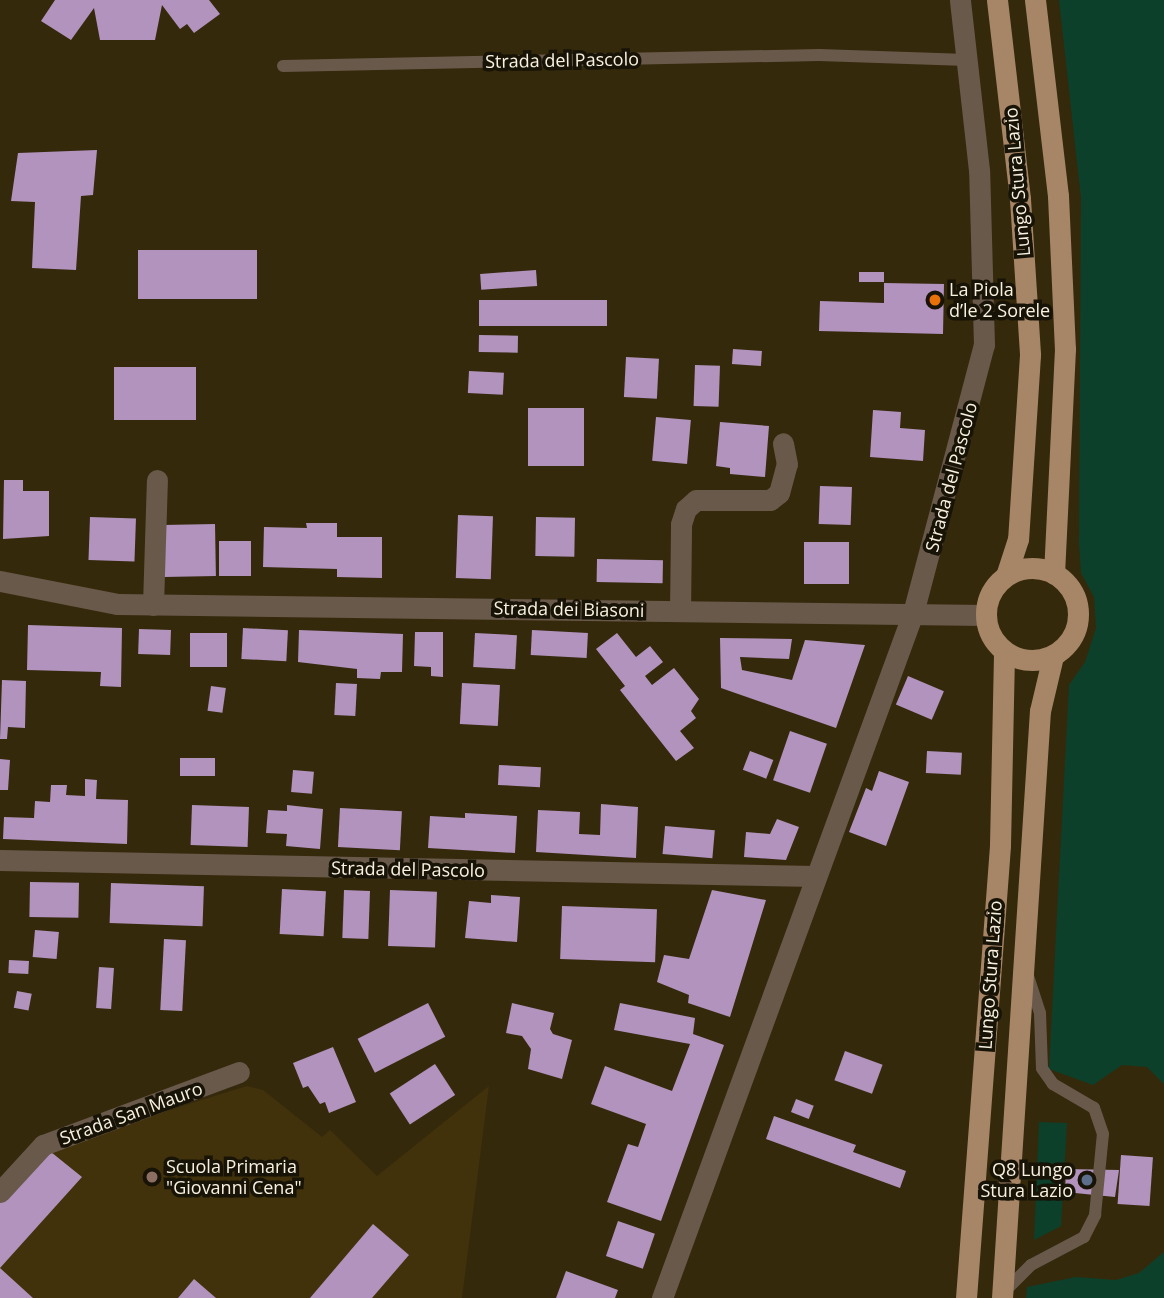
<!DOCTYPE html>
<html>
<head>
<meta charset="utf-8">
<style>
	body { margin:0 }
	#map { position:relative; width:1164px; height:1298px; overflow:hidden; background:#35290c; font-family:"Open Sans",sans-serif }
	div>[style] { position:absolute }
	.built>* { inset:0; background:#41320b }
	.green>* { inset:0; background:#0c402a }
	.building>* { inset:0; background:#b193be; transform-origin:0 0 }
	.lane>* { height:12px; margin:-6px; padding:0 6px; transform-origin:6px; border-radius:6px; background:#69594b }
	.street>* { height:21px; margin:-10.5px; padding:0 10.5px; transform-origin:10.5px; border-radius:10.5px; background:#69594b }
	.primary>* { height:21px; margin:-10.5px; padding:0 10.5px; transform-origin:10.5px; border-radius:10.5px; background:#a78668 }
	.primary>.ring { margin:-10.5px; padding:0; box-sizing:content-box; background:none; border:21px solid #a78668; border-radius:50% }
	.dots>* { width:19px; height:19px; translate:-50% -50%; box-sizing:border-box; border:4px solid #181307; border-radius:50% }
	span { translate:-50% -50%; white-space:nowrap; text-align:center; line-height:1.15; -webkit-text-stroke:7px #181307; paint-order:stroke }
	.street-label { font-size:18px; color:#f8f1e0 }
	.poi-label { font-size:18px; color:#f8f1e0 }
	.left { translate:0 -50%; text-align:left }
	.right { translate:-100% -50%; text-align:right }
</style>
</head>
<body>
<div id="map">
	<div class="built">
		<i style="clip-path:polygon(247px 1086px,263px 1090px,322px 1137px,330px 1130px,377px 1176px,489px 1086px,462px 1298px,0 1298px,0 1201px,46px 1148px)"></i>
	</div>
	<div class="green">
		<i style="clip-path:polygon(1059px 0,1164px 0,1164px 1084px,1147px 1067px,1122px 1065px,1093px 1085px,1049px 1069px,1069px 685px,1085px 662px,1096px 628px,1094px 597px,1081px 573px,1079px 542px,1081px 198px)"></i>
		<i style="clip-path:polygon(1039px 1122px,1067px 1123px,1061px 1226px,1034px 1240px)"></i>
		<i style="clip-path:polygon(1164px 1252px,1164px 1298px,1026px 1298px,1027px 1287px,1076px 1277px,1116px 1280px,1139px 1273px)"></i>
	</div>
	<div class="building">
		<i style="clip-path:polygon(55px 0,209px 0,220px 14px,194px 33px,187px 24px,180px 29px,162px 5px,155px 40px,100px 40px,94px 8px,71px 40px,41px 21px)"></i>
		<i style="clip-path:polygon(97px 150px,93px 195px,81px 196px,76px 270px,32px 268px,35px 202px,11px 201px,18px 153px)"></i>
		<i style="left:138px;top:250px;width:119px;height:49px"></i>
		<i style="left:536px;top:270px;width:16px;height:56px;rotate:86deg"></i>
		<i style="left:859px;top:272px;width:25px;height:10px"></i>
		<i style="clip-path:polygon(884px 283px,944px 284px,943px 334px,819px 331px,820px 301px,884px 303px)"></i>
		<i style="left:479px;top:300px;width:128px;height:26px"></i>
		<i style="left:479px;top:335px;width:39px;height:17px;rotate:1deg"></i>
		<i style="left:733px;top:349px;width:29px;height:15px;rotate:4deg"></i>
		<i style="left:626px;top:357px;width:33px;height:40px;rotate:3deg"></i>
		<i style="left:695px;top:365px;width:25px;height:41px;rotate:2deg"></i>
		<i style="left:114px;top:367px;width:82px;height:53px"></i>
		<i style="left:469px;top:371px;width:35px;height:22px;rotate:3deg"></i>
		<i style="left:528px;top:408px;width:56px;height:58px"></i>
		<i style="clip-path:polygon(873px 410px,901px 412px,900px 428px,925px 430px,923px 461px,870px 457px)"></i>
		<i style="left:656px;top:417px;width:35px;height:44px;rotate:5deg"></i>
		<i style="clip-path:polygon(720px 422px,769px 426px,765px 477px,730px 474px,730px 468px,716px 466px)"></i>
		<i style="clip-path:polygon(4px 480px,23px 480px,23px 491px,49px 491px,49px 536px,3px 539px)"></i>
		<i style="left:820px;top:486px;width:32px;height:38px;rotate:2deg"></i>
		<i style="left:458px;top:515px;width:35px;height:63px;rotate:2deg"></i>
		<i style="left:90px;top:517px;width:46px;height:43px;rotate:2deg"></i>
		<i style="left:536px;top:517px;width:39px;height:39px;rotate:1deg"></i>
		<i style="clip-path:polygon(306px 523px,337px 523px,337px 537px,382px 537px,382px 578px,337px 577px,337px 569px,263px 567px,264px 527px,307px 528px)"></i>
		<i style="left:215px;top:524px;width:52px;height:52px;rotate:89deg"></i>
		<i style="left:219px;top:541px;width:32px;height:35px"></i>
		<i style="left:804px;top:542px;width:45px;height:42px"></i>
		<i style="left:597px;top:559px;width:66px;height:23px;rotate:1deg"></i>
		<i style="clip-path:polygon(28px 625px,122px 628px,121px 687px,100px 686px,101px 672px,27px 670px)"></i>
		<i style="left:243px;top:628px;width:45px;height:31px;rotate:3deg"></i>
		<i style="left:139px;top:629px;width:32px;height:25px;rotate:2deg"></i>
		<i style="clip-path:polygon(299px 630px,403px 634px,402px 672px,381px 672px,380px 679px,357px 678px,357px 669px,298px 662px)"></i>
		<i style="left:532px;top:630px;width:56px;height:25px;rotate:3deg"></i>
		<i style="clip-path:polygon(415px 632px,443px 632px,443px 677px,431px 676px,431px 667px,414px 666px)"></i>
		<i style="left:190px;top:633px;width:37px;height:34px"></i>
		<i style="left:475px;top:633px;width:42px;height:34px;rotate:3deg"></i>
		<i style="clip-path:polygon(617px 633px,636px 657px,650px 646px,663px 662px,645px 676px,652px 685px,674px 668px,699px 699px,691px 711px,696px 718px,680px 731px,694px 748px,676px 761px,620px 690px,625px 686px,596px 649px)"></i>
		<i style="clip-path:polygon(720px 638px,792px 639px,789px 659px,740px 657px,742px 670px,792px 680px,805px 640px,865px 645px,836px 728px,721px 688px)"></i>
		<i style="left:908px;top:676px;width:39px;height:31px;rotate:23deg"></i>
		<i style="clip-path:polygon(2px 680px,26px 681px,25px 728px,8px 727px,7px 739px,0 739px)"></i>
		<i style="left:336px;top:683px;width:21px;height:32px;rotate:3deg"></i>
		<i style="left:462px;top:683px;width:38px;height:41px;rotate:3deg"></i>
		<i style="left:211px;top:686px;width:15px;height:25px;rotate:8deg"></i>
		<i style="left:790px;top:731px;width:39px;height:52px;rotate:19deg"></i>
		<i style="left:750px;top:751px;width:25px;height:20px;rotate:21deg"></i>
		<i style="left:927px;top:751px;width:35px;height:22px;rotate:3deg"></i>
		<i style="left:180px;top:758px;width:35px;height:18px"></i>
		<i style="clip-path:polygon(0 759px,10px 760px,8px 790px,0 790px)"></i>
		<i style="left:499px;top:765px;width:42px;height:20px;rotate:3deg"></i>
		<i style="left:293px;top:770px;width:21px;height:22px;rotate:5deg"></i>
		<i style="clip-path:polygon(879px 771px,909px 782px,886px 846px,849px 832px,866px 788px,872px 791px)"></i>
		<i style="clip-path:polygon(85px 779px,97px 780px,96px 799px,128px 800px,127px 844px,3px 839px,4px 817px,34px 818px,35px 801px,50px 802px,51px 785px,67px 785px,66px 795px,85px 796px)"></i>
		<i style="clip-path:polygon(601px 804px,638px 807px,636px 858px,536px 852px,538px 810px,580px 812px,579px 834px,600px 835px)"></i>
		<i style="left:192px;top:805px;width:57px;height:40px;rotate:2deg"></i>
		<i style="clip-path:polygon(287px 805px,323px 809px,320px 849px,286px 846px,287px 834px,266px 833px,268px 810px,287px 811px)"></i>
		<i style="left:340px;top:808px;width:62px;height:39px;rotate:3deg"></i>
		<i style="clip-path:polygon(465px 813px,517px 816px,515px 853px,428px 848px,430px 816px,465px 818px)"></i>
		<i style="clip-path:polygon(777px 819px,799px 827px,786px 860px,744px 857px,746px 832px,770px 834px)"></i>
		<i style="left:665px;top:826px;width:50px;height:28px;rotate:5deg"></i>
		<i style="left:30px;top:882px;width:49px;height:35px;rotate:1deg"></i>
		<i style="left:111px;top:883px;width:93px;height:40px;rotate:2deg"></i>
		<i style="left:282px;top:889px;width:44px;height:45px;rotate:3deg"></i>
		<i style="left:344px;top:890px;width:26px;height:48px;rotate:2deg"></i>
		<i style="left:390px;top:890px;width:47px;height:56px;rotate:2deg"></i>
		<i style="clip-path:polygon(712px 890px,766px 900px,730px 1017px,688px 1003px,689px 995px,657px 982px,664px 955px,689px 959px)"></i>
		<i style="clip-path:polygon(491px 895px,520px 897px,517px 942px,465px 938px,469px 901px,491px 903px)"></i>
		<i style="left:562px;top:906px;width:95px;height:53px;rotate:2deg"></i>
		<i style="left:35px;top:930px;width:24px;height:27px;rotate:5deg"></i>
		<i style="left:164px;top:939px;width:22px;height:71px;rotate:3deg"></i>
		<i style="left:9px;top:960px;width:20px;height:13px;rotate:3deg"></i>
		<i style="left:99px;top:967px;width:15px;height:41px;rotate:4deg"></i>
		<i style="left:17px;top:991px;width:15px;height:17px;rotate:11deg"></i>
		<i style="left:428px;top:1003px;width:38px;height:79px;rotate:63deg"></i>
		<i style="clip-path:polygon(512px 1003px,554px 1013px,550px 1029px,553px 1034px,572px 1040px,562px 1079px,528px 1069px,531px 1049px,522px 1036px,506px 1033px)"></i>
		<i style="clip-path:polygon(620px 1003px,695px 1018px,693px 1034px,724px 1045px,661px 1221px,607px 1202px,628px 1144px,638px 1147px,646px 1124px,591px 1104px,605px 1066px,672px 1091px,690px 1044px,614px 1030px)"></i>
		<i style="clip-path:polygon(333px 1047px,356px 1102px,329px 1113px,325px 1102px,320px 1104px,308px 1086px,303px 1088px,293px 1063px)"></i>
		<i style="left:845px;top:1051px;width:40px;height:31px;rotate:20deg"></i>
		<i style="left:435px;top:1064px;width:37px;height:54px;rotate:57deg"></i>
		<i style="left:796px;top:1099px;width:19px;height:14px;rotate:21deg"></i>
		<i style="clip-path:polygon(774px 1116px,856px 1145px,853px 1152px,906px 1171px,900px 1188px,766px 1139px)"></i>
		<i style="clip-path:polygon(46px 1148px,82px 1177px,0 1268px,33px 1298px,0 1298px,0 1201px)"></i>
		<i style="left:1121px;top:1155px;width:32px;height:49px;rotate:4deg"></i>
		<i style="clip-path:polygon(1066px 1169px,1119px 1170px,1115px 1197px,1065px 1192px)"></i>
		<i style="left:618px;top:1221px;width:39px;height:37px;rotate:19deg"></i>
		<i style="clip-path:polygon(373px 1224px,409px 1255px,372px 1298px,310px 1298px)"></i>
		<i style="clip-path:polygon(566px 1271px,618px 1290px,615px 1298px,556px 1298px)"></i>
		<i style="clip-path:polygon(194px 1279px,216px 1298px,178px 1298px)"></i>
	</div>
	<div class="lane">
		<i style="left:283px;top:66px;width:536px;rotate:-1.18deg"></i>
		<i style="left:819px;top:55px;width:148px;rotate:1.9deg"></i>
		<i style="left:1002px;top:1294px;width:41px;rotate:-45deg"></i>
		<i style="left:1031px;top:1265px;width:60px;rotate:-27.8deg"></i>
		<i style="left:1084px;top:1237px;width:25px;rotate:-63deg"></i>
		<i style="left:1095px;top:1215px;width:81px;rotate:-84.4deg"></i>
		<i style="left:1103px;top:1134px;width:28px;rotate:-109deg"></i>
		<i style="left:1094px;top:1108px;width:48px;rotate:-149.7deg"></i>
		<i style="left:1053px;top:1084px;width:19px;rotate:-125deg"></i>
		<i style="left:1042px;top:1068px;width:55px;rotate:-92.1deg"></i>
		<i style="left:1040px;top:1013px;width:39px;rotate:-108deg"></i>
	</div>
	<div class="street">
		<i style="left:0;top:581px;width:119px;rotate:11.1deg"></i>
		<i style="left:117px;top:604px;width:869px;rotate:0.73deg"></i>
		<i style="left:153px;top:605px;width:125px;rotate:-88.2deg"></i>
		<i style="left:680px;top:611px;width:87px;rotate:-89.3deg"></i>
		<i style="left:681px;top:524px;width:16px;rotate:-72deg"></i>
		<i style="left:686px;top:509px;width:13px;rotate:-42deg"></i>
		<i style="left:696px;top:500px;width:74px"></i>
		<i style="left:770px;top:500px;width:11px;rotate:-38deg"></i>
		<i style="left:779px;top:493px;width:30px;rotate:-75deg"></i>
		<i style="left:787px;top:464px;width:21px;rotate:-101deg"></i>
		<i style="left:0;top:860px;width:815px;rotate:1.12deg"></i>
		<i style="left:0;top:1192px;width:64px;rotate:-47.5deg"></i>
		<i style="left:43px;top:1145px;width:209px;rotate:-20.4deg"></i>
		<i style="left:662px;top:1298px;width:730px;rotate:-69.88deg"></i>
		<i style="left:913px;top:613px;width:277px;rotate:-75.2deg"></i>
		<i style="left:984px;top:345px;width:175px;rotate:-91.6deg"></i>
		<i style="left:979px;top:170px;width:171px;rotate:-96.4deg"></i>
	</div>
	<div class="primary">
		<i style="left:997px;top:0;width:200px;rotate:83.4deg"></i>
		<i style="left:1020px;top:199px;width:156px;rotate:86.3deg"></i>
		<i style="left:1030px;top:355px;width:184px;rotate:93.7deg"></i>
		<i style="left:1018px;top:539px;width:36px;rotate:108deg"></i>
		<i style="left:1035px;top:0;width:197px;rotate:83.3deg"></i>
		<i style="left:1058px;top:196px;width:153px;rotate:87.4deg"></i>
		<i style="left:1065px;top:349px;width:225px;rotate:92.8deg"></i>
		<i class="ring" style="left:986px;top:568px;width:71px;height:71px"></i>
		<i style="left:966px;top:1298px;width:454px;rotate:-85.7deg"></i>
		<i style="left:1000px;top:845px;width:194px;rotate:-88.8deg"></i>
		<i style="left:1002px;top:1298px;width:588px;rotate:-86.3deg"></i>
		<i style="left:1040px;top:711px;width:57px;rotate:-76.7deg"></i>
	</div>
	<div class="dots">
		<i style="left:935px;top:300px;background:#e8710a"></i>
		<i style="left:152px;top:1177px;background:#8d6e63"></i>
		<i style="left:1087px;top:1180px;background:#5c6f8a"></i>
	</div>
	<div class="street-label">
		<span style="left:562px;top:60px;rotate:-1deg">Strada del Pascolo</span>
		<span style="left:1017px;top:182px;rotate:-95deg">Lungo Stura Lazio</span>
		<span style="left:951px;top:477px;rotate:-75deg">Strada del Pascolo</span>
		<span style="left:569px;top:609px;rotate:1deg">Strada dei Biasoni</span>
		<span style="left:408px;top:869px;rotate:1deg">Strada del Pascolo</span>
		<span style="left:990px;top:975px;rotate:-86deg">Lungo Stura Lazio</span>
		<span style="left:131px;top:1113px;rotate:-20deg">Strada San Mauro</span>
	</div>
	<div class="poi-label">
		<span class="left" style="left:949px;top:300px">La Piola<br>d’le 2 Sorele</span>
		<span class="left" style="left:166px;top:1177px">Scuola Primaria<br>"Giovanni Cena"</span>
		<span class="right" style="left:1073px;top:1180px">Q8 Lungo<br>Stura Lazio</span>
	</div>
</div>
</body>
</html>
